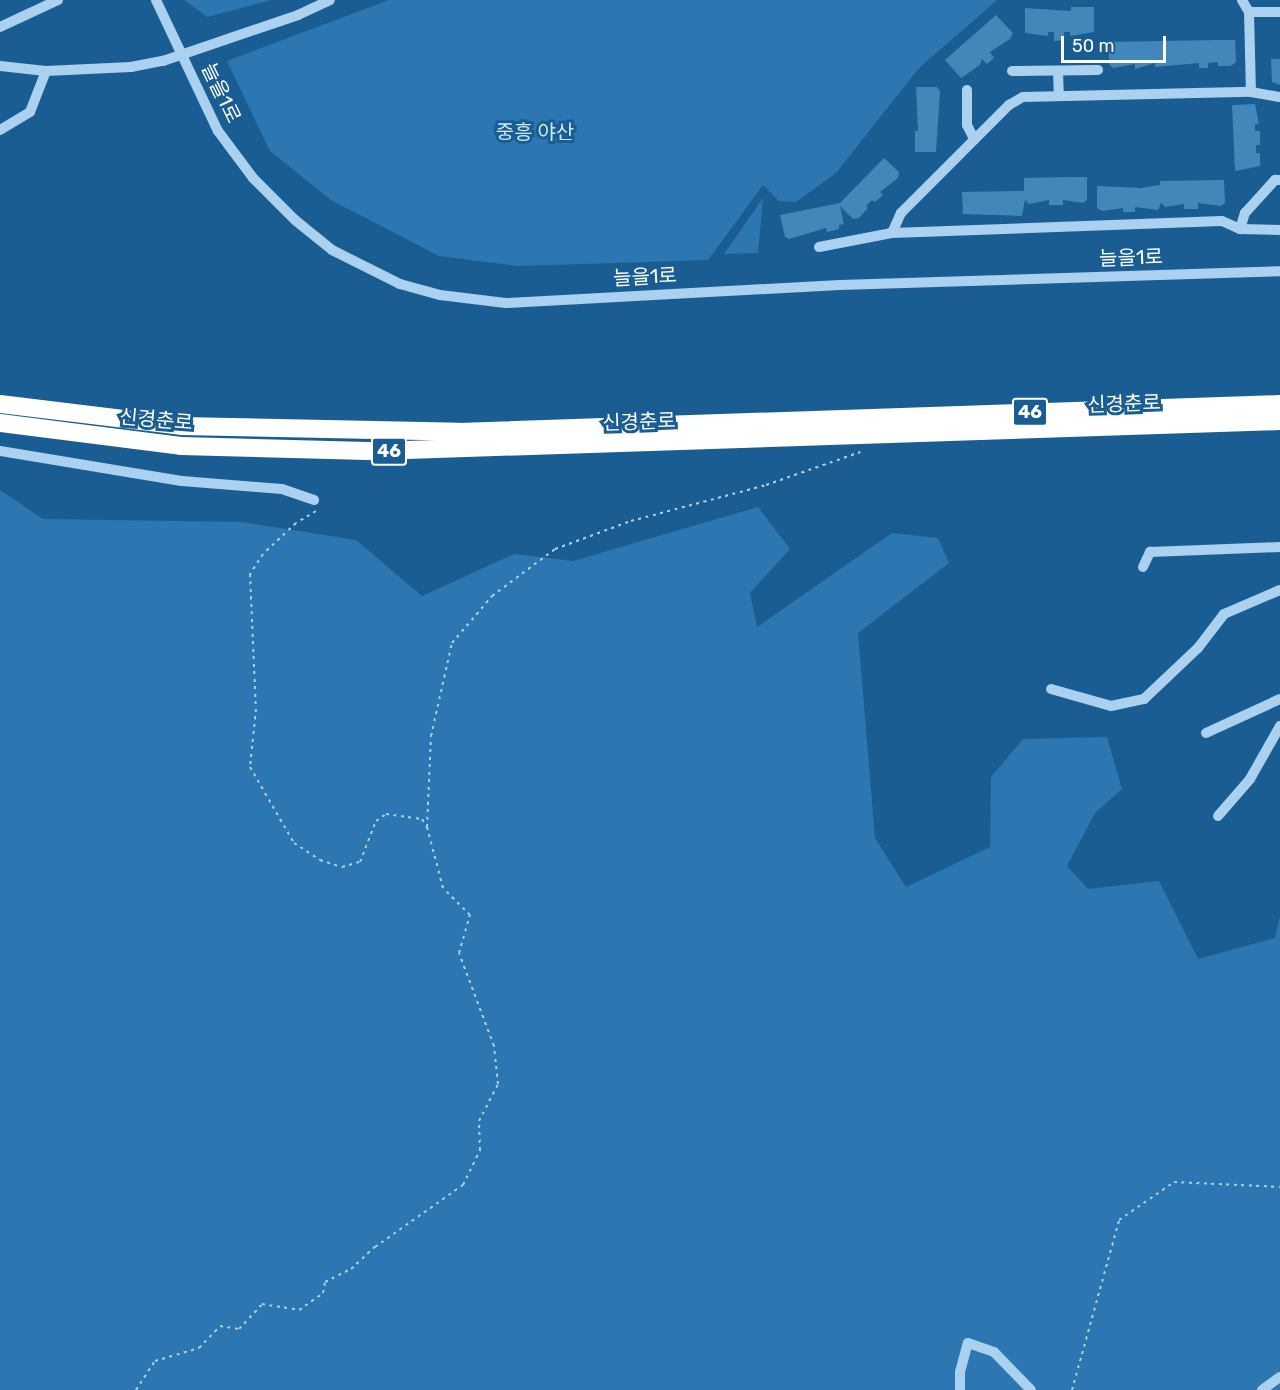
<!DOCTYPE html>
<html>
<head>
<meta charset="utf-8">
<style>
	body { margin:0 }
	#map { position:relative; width:1280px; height:1390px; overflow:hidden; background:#1a5d93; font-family:Rubik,"Noto Sans KR",sans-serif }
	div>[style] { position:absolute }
	.green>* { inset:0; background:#2c77b1 }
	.building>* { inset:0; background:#4286ba }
	.path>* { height:2px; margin-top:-1px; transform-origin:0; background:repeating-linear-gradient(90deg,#aad1ef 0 3px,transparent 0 7.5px) }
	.minor>* { height:10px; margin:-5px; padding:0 5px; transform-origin:5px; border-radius:5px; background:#aad1ef }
	.highway>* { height:18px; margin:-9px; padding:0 9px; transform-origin:9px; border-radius:9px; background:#fff }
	span { translate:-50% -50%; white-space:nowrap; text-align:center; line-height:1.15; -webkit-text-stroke:6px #1a5d93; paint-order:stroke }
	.shield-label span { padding:2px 4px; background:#1a5d93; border:2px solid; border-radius:4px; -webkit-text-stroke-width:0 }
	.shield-label { font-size:18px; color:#fff; font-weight:700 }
	.street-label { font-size:20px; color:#fff }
	.park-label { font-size:20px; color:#d1e9fb }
	.scale { position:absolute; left:1061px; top:36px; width:105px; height:27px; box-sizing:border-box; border:3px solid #fff; border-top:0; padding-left:8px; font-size:18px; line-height:21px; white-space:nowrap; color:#fff; -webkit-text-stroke:4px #1a5d93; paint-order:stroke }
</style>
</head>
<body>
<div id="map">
	<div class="green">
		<i style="clip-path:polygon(184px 0,271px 0,208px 17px)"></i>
		<i style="clip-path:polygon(389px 0,997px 0,919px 68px,836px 173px,796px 202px,779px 201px,763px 185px,708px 260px,519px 266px,439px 256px,331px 200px,270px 151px,227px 61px)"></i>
		<i style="clip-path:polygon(763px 198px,758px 253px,724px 254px)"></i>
		<i style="clip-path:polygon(0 490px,43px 519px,241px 522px,356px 540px,422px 596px,514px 554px,573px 561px,758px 507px,790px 549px,750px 593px,757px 627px,892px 533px,938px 538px,949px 563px,858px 633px,875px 838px,906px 887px,990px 847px,991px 777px,1023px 739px,1107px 737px,1122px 789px,1095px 813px,1067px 866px,1088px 889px,1159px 881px,1198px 959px,1275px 938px,1280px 916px,1280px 1390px,0 1390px)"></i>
	</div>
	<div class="building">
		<i style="clip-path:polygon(1071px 7px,1094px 7px,1094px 32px,1070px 36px,1070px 32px,1064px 32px,1064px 40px,1054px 41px,1054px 32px,1048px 32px,1048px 36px,1025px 33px,1025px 8px,1071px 11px)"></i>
		<i style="clip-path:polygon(996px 15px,1013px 33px,1010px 39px,990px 52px,994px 58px,987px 64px,982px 59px,980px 65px,961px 78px,945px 60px)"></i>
		<i style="clip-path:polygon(1215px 40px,1235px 40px,1236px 62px,1231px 66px,1218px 66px,1218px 62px,1208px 63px,1208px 68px,1199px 68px,1199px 63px,1155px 67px,1155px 63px,1135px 69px,1135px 64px,1113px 68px,1109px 64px,1109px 42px)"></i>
		<i style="clip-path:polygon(1271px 59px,1280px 59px,1280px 85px,1272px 82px)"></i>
		<i style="clip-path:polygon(916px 87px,937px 87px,940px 91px,936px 152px,915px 152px,915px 131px,918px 131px)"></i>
		<i style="clip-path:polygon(1255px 104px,1259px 124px,1255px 124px,1255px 131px,1260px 131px,1260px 145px,1256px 145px,1256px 153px,1260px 153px,1260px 166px,1235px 171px,1232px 105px)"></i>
		<i style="clip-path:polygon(884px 158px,899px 172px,898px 178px,880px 192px,883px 195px,875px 202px,872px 200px,866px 206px,868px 208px,859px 218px,853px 219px,840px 206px,844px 224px,839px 225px,839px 229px,827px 232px,826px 228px,789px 239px,785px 237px,780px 215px,840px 203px)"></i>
		<i style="clip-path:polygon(1067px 177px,1087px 177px,1087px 200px,1083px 203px,1063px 200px,1063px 205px,1049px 205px,1049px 200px,1029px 204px,1025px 200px,1022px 216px,963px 214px,962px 192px,1024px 191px,1024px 178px)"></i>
		<i style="clip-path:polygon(1224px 180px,1225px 203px,1221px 206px,1198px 203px,1198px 209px,1184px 209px,1184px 204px,1165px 207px,1161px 203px,1158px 210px,1135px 207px,1135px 212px,1123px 212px,1123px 208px,1102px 211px,1097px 208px,1097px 186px,1141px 188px,1160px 185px,1160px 181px)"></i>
	</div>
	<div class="path">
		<i style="left:316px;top:511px;width:23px;rotate:149deg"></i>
		<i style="left:296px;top:523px;width:45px;rotate:136.8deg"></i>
		<i style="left:263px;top:554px;width:24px;rotate:123deg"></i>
		<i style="left:250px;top:574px;width:135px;rotate:87.5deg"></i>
		<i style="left:256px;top:709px;width:58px;rotate:95.9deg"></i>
		<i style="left:250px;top:767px;width:88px;rotate:59.9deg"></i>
		<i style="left:294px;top:843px;width:31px;rotate:33deg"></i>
		<i style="left:320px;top:860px;width:23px;rotate:18deg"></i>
		<i style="left:342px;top:867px;width:19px;rotate:-16deg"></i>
		<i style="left:360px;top:862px;width:44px;rotate:-68.7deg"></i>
		<i style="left:376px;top:821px;width:12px;rotate:-35deg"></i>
		<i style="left:386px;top:814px;width:36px;rotate:8deg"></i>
		<i style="left:422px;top:819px;width:9px;rotate:58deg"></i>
		<i style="left:136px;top:1390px;width:35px;rotate:-57deg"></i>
		<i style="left:155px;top:1361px;width:46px;rotate:-16.5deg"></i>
		<i style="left:199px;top:1348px;width:30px;rotate:-46deg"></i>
		<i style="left:220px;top:1326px;width:19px;rotate:9deg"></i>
		<i style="left:239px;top:1329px;width:34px;rotate:-47deg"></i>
		<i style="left:262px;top:1304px;width:37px;rotate:9deg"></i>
		<i style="left:299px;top:1310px;width:29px;rotate:-35deg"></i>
		<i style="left:323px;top:1293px;width:11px;rotate:-80deg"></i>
		<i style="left:325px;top:1282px;width:29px;rotate:-27deg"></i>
		<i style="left:351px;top:1269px;width:33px;rotate:-43deg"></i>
		<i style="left:375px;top:1247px;width:108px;rotate:-35.2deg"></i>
		<i style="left:463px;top:1185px;width:39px;rotate:-64deg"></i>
		<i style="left:480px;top:1150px;width:29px;rotate:-92deg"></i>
		<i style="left:479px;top:1121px;width:42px;rotate:-62.8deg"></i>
		<i style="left:498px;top:1084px;width:38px;rotate:-96deg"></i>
		<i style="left:494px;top:1046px;width:99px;rotate:-110.6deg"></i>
		<i style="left:459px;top:953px;width:40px;rotate:-74deg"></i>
		<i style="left:470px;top:915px;width:38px;rotate:-135deg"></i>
		<i style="left:443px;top:888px;width:63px;rotate:-104.7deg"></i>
		<i style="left:427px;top:827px;width:91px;rotate:-87.5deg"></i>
		<i style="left:431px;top:736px;width:95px;rotate:-77.3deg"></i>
		<i style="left:452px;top:643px;width:62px;rotate:-49.6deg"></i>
		<i style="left:492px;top:596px;width:79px;rotate:-36.7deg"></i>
		<i style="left:555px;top:549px;width:81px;rotate:-20.2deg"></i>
		<i style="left:631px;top:521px;width:140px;rotate:-14.9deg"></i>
		<i style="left:766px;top:485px;width:100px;rotate:-19.3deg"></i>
		<i style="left:1072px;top:1390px;width:176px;rotate:-74.5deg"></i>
		<i style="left:1119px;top:1220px;width:67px;rotate:-34.6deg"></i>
		<i style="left:1174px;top:1182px;width:106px;rotate:2.7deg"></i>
	</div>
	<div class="minor">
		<i style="left:156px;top:0;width:145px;rotate:64.7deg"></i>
		<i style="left:218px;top:131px;width:59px;rotate:53.3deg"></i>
		<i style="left:253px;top:178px;width:59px;rotate:45deg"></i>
		<i style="left:295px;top:220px;width:48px;rotate:39deg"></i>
		<i style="left:332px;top:250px;width:76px;rotate:26.6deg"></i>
		<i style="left:400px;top:284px;width:41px;rotate:15.4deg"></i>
		<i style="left:440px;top:295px;width:66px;rotate:6.9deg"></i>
		<i style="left:506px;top:303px;width:334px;rotate:-3.1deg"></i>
		<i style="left:840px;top:285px;width:440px;rotate:-1.8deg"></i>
		<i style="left:1242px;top:0;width:14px;rotate:60deg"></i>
		<i style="left:1280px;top:12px;width:31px;rotate:180deg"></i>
		<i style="left:1249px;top:12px;width:80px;rotate:88.6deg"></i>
		<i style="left:1251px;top:92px;width:29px;rotate:10deg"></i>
		<i style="left:0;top:27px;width:64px;rotate:-25deg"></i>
		<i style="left:0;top:66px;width:46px;rotate:6.2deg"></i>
		<i style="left:46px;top:71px;width:85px;rotate:-2.7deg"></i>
		<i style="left:131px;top:67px;width:33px;rotate:-11deg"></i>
		<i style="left:163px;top:61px;width:143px;rotate:-18.8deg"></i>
		<i style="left:298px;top:15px;width:35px;rotate:-25deg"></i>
		<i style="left:1012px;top:71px;width:86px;rotate:-0.7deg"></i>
		<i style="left:1058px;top:71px;width:25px;rotate:88deg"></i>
		<i style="left:967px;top:90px;width:35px;rotate:90deg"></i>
		<i style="left:967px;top:125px;width:16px;rotate:63deg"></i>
		<i style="left:0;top:130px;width:35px;rotate:-31deg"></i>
		<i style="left:30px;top:112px;width:44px;rotate:-68.7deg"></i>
		<i style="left:1240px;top:229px;width:17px;rotate:-73deg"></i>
		<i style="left:1245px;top:213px;width:45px;rotate:-47.7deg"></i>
		<i style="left:1275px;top:180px;width:5px"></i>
		<i style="left:892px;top:233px;width:22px;rotate:-66deg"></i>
		<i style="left:901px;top:213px;width:153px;rotate:-45deg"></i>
		<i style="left:1009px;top:105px;width:16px;rotate:-30deg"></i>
		<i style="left:1023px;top:97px;width:228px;rotate:-1.3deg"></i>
		<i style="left:819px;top:247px;width:74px;rotate:-10.9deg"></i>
		<i style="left:892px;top:233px;width:330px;rotate:-2.1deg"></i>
		<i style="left:1222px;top:221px;width:20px;rotate:24deg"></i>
		<i style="left:1240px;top:229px;width:40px;rotate:1.4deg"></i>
		<i style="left:0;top:451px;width:184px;rotate:9.4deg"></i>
		<i style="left:182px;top:481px;width:100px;rotate:4.6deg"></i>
		<i style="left:282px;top:489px;width:34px;rotate:19deg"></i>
		<i style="left:1143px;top:567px;width:17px;rotate:-65deg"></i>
		<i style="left:1150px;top:552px;width:130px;rotate:-2.2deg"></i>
		<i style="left:1051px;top:689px;width:62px;rotate:15.8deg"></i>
		<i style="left:1111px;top:706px;width:34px;rotate:-12deg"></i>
		<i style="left:1144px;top:699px;width:74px;rotate:-43.4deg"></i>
		<i style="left:1198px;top:648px;width:43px;rotate:-52.6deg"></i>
		<i style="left:1224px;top:614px;width:61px;rotate:-23.2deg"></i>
		<i style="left:1206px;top:733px;width:81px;rotate:-24.7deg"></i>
		<i style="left:1218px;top:816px;width:49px;rotate:-49.1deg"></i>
		<i style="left:1250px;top:779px;width:61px;rotate:-60.5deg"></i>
		<i style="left:960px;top:1390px;width:18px;rotate:-90deg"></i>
		<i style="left:960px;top:1372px;width:30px;rotate:-75deg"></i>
		<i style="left:968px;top:1343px;width:28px;rotate:19deg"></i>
		<i style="left:994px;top:1352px;width:53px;rotate:45.8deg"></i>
		<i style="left:1262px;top:1390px;width:22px;rotate:-36deg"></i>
	</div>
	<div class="highway">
		<i style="left:0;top:404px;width:182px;rotate:6.9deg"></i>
		<i style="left:181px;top:426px;width:278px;rotate:1.2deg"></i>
		<i style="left:459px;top:432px;width:821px;rotate:-1.95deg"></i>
		<i style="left:0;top:423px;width:182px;rotate:7.2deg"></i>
		<i style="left:181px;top:446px;width:196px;rotate:1.5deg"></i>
		<i style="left:377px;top:451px;width:903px;rotate:-1.9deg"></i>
	</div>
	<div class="shield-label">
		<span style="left:1030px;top:412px">46</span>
		<span style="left:389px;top:451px">46</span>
	</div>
	<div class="street-label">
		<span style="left:221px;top:93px;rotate:64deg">늘을1로</span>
		<span style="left:1131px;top:258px;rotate:-2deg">늘을1로</span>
		<span style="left:645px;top:277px;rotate:-3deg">늘을1로</span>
		<span style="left:1124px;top:404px;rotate:-2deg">신경춘로</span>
		<span style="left:156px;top:420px;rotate:5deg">신경춘로</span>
		<span style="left:639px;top:422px;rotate:-2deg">신경춘로</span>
	</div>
	<div class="park-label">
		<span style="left:535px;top:132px">중흥 야산</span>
	</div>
	<div class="scale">50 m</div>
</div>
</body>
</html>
